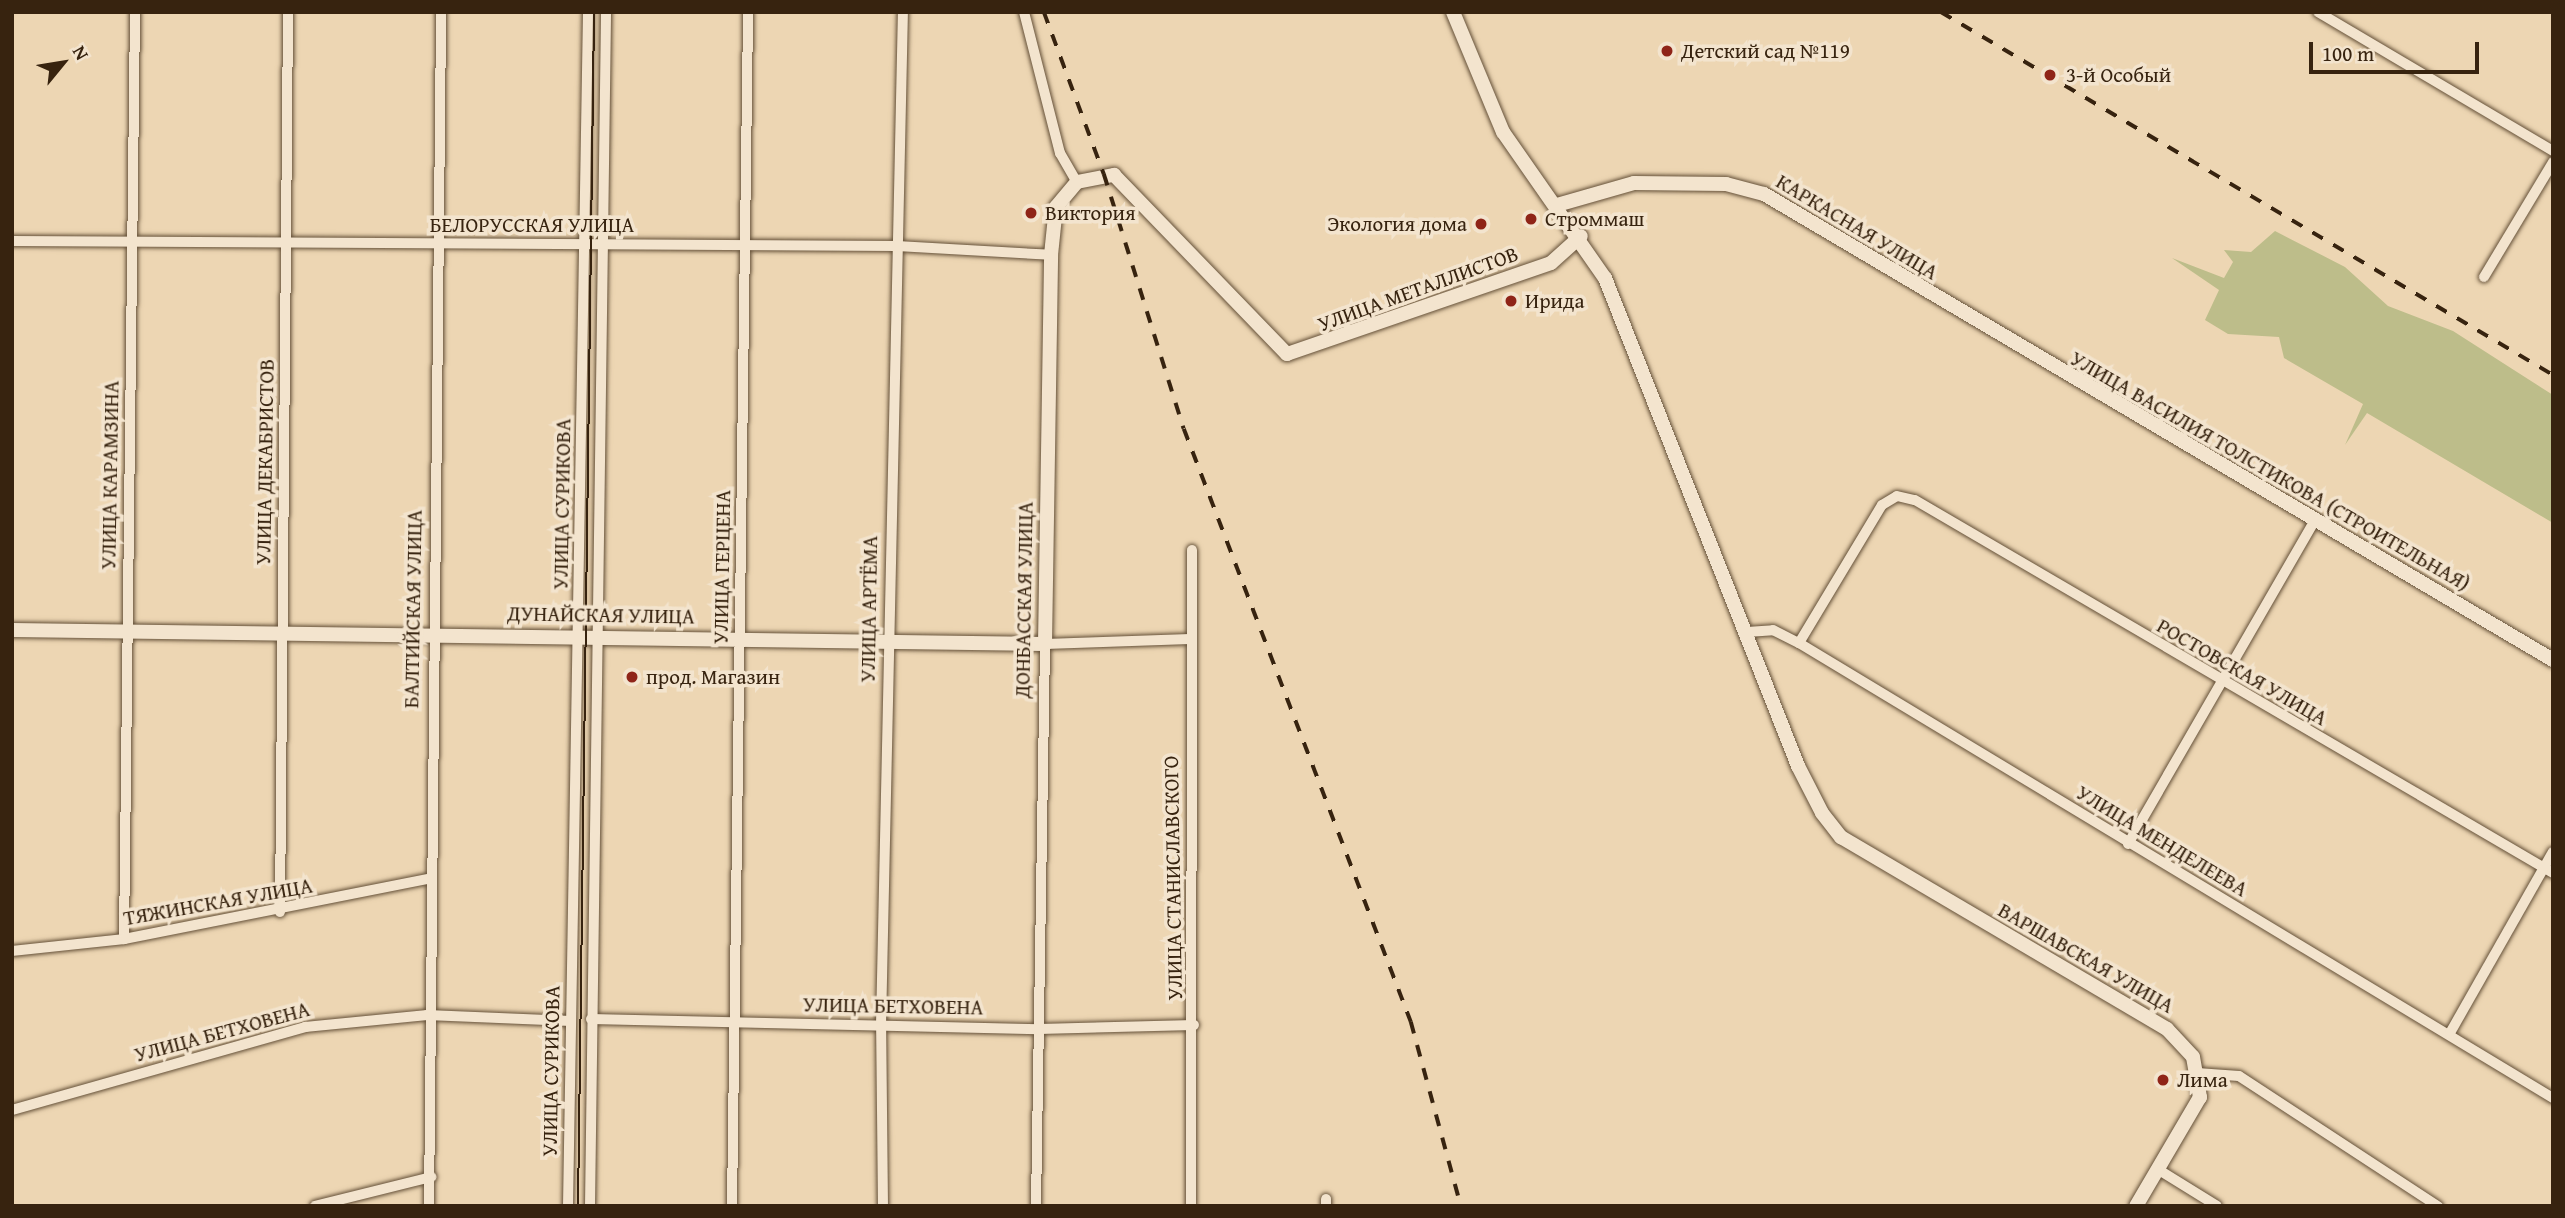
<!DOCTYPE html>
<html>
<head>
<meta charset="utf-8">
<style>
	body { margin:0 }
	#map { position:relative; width:2565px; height:1218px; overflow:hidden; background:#edd6b3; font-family:"Gentium Book Plus",serif }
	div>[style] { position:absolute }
	.green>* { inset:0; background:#bdbd8a }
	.roads { filter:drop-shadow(0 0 2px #645038) drop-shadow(0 0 2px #645038) }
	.street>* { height:10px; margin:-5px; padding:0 5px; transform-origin:5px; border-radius:5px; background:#f3e4ce }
	.secondary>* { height:14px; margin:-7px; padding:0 7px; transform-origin:7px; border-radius:7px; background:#f3e4ce }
	.tram>* { height:2px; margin:-1px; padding:0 1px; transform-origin:1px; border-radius:1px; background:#37230f }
	.rail>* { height:3.5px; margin-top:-1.75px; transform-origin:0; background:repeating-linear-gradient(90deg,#37230f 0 12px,transparent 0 24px) }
	.dots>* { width:19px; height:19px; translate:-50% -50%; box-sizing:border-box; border:4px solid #f3e4ce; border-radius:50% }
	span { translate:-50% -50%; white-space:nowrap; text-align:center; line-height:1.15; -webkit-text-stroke:7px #f3e4ce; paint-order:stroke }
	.poi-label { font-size:21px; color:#37230f }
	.left { translate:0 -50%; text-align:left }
	.right { translate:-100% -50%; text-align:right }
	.street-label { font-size:21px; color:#37230f }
	.frame { position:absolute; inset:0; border:14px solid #37230f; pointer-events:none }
	.north { position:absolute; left:28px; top:28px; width:70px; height:70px; -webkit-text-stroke:5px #f3e4ce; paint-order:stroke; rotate:60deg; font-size:19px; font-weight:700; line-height:28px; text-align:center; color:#37230f }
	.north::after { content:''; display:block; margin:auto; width:24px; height:32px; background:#37230f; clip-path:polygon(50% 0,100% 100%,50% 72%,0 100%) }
	.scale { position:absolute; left:2309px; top:42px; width:170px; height:32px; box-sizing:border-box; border:4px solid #37230f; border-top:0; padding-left:9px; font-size:21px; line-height:24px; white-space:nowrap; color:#37230f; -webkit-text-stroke:5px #f3e4ce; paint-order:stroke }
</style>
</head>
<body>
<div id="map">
	<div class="green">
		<i style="clip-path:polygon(2275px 231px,2345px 267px,2388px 306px,2453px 331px,2553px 395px,2553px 523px,2367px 413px,2345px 445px,2363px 404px,2284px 358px,2279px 337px,2228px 334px,2205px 320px,2219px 290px,2172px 258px,2224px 278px,2233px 262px,2224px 250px,2251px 252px)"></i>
	</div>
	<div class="roads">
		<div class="street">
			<i style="left:1024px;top:12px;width:146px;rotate:75.7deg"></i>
			<i style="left:1060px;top:153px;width:34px;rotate:60deg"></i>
			<i style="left:2318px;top:12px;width:273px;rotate:30.6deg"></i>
			<i style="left:12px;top:241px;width:885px;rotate:0.32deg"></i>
			<i style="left:897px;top:246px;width:154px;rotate:3.3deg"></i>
			<i style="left:2484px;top:277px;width:134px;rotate:-59deg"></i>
			<i style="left:1747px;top:632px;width:26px;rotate:-4deg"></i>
			<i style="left:1773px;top:630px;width:29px;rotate:27deg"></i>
			<i style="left:1799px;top:643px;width:881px;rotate:31.11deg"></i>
			<i style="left:1799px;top:643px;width:161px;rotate:-59deg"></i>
			<i style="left:1882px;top:505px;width:17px;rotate:-31deg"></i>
			<i style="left:1897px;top:496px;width:18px;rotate:13deg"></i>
			<i style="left:1915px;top:500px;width:739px;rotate:30.31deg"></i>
			<i style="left:2128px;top:844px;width:372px;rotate:-60deg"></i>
			<i style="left:280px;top:912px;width:900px;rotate:-89.49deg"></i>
			<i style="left:124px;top:939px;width:927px;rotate:-89.32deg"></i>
			<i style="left:12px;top:951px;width:113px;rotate:-6.1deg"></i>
			<i style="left:124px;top:939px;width:310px;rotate:-11.2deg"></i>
			<i style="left:591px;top:1019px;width:448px;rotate:1.3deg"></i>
			<i style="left:1039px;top:1029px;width:155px;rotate:-1.5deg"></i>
			<i style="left:2450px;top:1033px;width:208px;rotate:-60.4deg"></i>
			<i style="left:2197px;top:1073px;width:42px;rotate:4.1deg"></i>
			<i style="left:2239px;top:1076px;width:238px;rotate:33.2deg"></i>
			<i style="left:12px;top:1110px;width:305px;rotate:-15.8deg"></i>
			<i style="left:305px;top:1027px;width:123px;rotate:-5.6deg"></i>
			<i style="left:427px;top:1015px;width:144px;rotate:2.4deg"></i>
			<i style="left:2159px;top:1170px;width:68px;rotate:31.8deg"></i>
			<i style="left:1326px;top:1199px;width:7px;rotate:90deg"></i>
			<i style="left:315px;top:1206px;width:120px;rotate:-14deg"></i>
			<i style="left:429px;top:1206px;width:1194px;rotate:-89.42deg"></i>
			<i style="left:568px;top:1206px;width:1194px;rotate:-89.04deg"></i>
			<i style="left:590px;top:1206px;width:1194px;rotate:-89.23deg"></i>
			<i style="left:732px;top:1206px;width:1194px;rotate:-89.23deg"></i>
			<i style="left:883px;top:1206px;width:181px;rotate:-90.6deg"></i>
			<i style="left:881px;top:1025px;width:1013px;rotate:-88.76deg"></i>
			<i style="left:1036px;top:1206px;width:562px;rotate:-89.08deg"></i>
			<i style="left:1045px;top:644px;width:145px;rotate:-2deg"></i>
			<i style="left:1191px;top:1206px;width:656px;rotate:-89.91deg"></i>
		</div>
		<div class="secondary">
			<i style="left:1453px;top:12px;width:130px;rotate:67.4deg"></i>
			<i style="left:1503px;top:132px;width:178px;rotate:55.1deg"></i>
			<i style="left:1605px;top:278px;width:525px;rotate:68.42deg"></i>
			<i style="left:1798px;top:766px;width:53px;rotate:62.9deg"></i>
			<i style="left:1822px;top:813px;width:31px;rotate:52deg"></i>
			<i style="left:1841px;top:837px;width:378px;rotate:30.5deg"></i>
			<i style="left:2167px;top:1029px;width:38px;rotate:47deg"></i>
			<i style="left:2193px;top:1057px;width:41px;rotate:80.1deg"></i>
			<i style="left:2200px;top:1097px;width:126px;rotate:120.4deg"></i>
			<i style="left:1557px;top:205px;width:80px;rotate:-15.9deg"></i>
			<i style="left:1634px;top:183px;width:92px;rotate:0.6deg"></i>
			<i style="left:1726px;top:184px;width:39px;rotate:15deg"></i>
			<i style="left:1764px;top:194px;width:916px;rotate:30.57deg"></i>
			<i style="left:12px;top:630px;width:1033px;rotate:0.78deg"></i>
			<i style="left:1045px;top:644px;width:389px;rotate:-89.1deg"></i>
			<i style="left:1051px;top:255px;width:48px;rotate:-84.1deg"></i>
			<i style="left:1056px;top:207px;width:33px;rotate:-50deg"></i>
			<i style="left:1077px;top:182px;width:38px;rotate:-11deg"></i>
			<i style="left:1114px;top:175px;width:249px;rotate:46deg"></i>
			<i style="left:1287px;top:354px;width:279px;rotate:-19deg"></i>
			<i style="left:1551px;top:263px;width:40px;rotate:-42deg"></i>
		</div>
	</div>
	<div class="tram">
		<i style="left:578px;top:1206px;width:1194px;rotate:-89.23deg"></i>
	</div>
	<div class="rail">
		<i style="left:1044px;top:12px;width:173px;rotate:69.7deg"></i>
		<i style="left:1104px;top:174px;width:267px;rotate:72.6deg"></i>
		<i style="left:1184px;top:429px;width:635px;rotate:69.05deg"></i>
		<i style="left:1411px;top:1022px;width:191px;rotate:74.8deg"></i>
		<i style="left:1941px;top:12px;width:712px;rotate:30.67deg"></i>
	</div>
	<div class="dots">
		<i style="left:1667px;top:51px;background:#8f2418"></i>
		<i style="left:2050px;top:75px;background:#8f2418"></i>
		<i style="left:1031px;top:213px;background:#8f2418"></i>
		<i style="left:1531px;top:219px;background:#8f2418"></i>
		<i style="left:1481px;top:224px;background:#8f2418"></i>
		<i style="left:1511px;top:301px;background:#8f2418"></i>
		<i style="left:632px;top:677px;background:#8f2418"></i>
		<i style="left:2163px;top:1080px;background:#8f2418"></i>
	</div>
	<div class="poi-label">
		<span class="left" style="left:1681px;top:51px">Детский сад №119</span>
		<span class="left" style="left:2066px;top:75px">3-й Особый</span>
		<span class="left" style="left:1045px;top:213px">Виктория</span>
		<span class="left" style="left:1545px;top:219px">Строммаш</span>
		<span class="right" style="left:1467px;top:224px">Экология дома</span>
		<span class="left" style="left:1525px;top:301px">Ирида</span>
		<span class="left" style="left:646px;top:677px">прод. Магазин</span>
		<span class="left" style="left:2177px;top:1080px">Лима</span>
	</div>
	<div class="street-label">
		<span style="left:532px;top:225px">БЕЛОРУССКАЯ УЛИЦА</span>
		<span style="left:1857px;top:227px;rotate:31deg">КАРКАСНАЯ УЛИЦА</span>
		<span style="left:1418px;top:289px;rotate:-20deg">УЛИЦА МЕТАЛЛИСТОВ</span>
		<span style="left:265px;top:462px;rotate:-89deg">УЛИЦА ДЕКАБРИСТОВ</span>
		<span style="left:2270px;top:471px;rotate:30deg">УЛИЦА ВАСИЛИЯ ТОЛСТИКОВА (СТРОИТЕЛЬНАЯ)</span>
		<span style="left:110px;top:475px;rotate:-89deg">УЛИЦА КАРАМЗИНА</span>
		<span style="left:562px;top:504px;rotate:-89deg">УЛИЦА СУРИКОВА</span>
		<span style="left:722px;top:567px;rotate:-89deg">УЛИЦА ГЕРЦЕНА</span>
		<span style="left:1024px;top:600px;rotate:-89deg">ДОНБАССКАЯ УЛИЦА</span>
		<span style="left:413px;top:609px;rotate:-89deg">БАЛТИЙСКАЯ УЛИЦА</span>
		<span style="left:869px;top:609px;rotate:-89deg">УЛИЦА АРТЁМА</span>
		<span style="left:601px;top:615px;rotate:1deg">ДУНАЙСКАЯ УЛИЦА</span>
		<span style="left:2242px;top:672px;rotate:30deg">РОСТОВСКАЯ УЛИЦА</span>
		<span style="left:2162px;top:841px;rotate:31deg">УЛИЦА МЕНДЕЛЕЕВА</span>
		<span style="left:1173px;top:878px;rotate:-91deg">УЛИЦА СТАНИСЛАВСКОГО</span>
		<span style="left:218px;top:902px;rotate:-10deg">ТЯЖИНСКАЯ УЛИЦА</span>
		<span style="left:2086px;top:958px;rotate:30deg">ВАРШАВСКАЯ УЛИЦА</span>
		<span style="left:893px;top:1006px;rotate:1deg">УЛИЦА БЕТХОВЕНА</span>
		<span style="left:222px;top:1032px;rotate:-15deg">УЛИЦА БЕТХОВЕНА</span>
		<span style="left:551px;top:1071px;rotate:-89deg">УЛИЦА СУРИКОВА</span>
	</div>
	<div class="frame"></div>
	<div class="north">N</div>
	<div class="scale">100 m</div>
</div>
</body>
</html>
